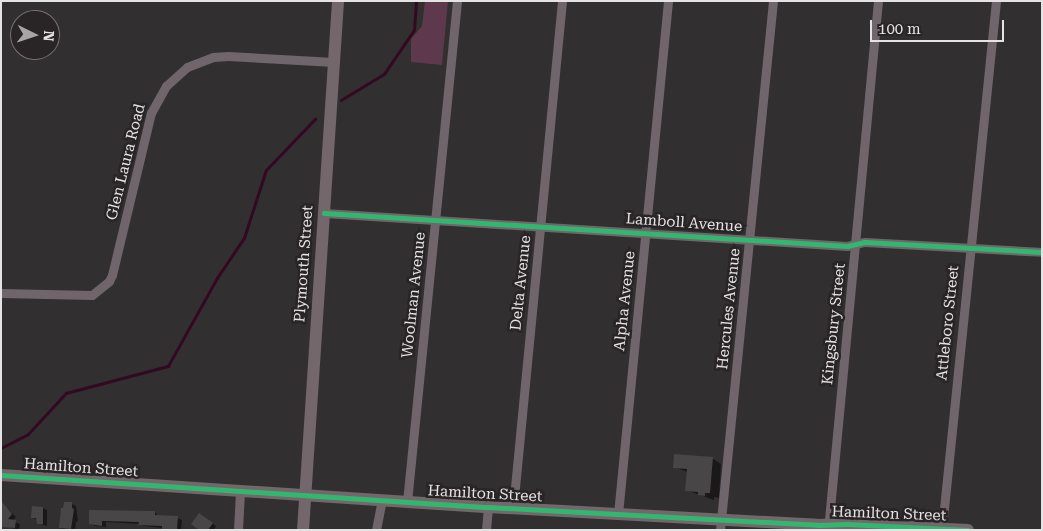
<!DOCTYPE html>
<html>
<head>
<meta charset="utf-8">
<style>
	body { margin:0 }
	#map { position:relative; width:1043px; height:531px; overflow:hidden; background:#322f30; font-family:"Roboto Serif",serif }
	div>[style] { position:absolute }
	.green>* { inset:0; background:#5e394d }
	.shadow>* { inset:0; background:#0007 }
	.stream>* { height:2.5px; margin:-1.25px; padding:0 1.25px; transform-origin:1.25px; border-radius:1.25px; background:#330922 }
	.building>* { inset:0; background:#484647 }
	.street>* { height:9px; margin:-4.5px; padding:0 4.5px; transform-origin:4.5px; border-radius:4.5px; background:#6f656a }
	.secondary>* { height:12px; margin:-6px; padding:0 6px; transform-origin:6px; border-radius:6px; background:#73676c }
	.cycleway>* { height:5px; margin:-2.5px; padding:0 2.5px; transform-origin:2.5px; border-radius:2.5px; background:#33b770 }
	span { translate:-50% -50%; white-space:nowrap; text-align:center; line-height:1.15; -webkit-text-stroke:5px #292426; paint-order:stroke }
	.street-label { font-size:15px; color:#e6e3e4 }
	.frame { position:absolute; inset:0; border:2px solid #e6e3e4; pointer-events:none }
	.north { position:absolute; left:10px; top:10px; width:50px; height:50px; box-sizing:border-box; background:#292426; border:1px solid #757072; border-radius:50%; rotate:94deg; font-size:14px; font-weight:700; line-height:20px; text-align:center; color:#e6e3e4 }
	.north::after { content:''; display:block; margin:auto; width:18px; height:22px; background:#a7a4a5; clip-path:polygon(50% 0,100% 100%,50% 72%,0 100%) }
	.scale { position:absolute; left:870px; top:20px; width:134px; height:22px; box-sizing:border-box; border:2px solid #e6e3e4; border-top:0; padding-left:6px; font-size:15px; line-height:18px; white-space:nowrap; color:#e6e3e4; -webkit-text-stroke:4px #292426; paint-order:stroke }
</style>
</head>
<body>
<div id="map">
	<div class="green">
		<i style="clip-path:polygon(425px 1px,448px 1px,442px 65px,411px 62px,411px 39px,422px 26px)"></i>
	</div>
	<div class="shadow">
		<i style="clip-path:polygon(712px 458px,721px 464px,719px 498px,714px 497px,714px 500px,686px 490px,688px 472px,674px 467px)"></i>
		<i style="clip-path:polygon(2px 504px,16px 517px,12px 521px,20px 524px,19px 530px,6px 526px)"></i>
		<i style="clip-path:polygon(72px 504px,76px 506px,78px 521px,76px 522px,75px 530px,64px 530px,60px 528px)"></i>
		<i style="clip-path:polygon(43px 508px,47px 510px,47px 526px,38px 523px,37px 520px,32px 517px)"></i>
		<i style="clip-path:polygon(91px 511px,155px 512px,159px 517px,177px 518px,182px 520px,181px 530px,144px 526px,139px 524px,106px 522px,106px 527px,95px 526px,91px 523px)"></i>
		<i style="clip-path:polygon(203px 517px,216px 526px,214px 530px,201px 530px)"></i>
	</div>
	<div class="stream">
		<i style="left:341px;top:100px;width:50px;rotate:-31.2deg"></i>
		<i style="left:384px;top:74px;width:53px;rotate:-55.7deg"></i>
		<i style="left:414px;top:30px;width:29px;rotate:-86deg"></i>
		<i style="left:1px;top:448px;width:30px;rotate:-27deg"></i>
		<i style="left:28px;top:434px;width:56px;rotate:-47.2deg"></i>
		<i style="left:66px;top:393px;width:106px;rotate:-14.8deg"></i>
		<i style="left:168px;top:366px;width:101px;rotate:-60.9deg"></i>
		<i style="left:217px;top:278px;width:48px;rotate:-56deg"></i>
		<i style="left:244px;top:238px;width:71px;rotate:-72.1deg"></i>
		<i style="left:266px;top:170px;width:71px;rotate:-46.1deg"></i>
	</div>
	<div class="building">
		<i style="clip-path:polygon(674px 454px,713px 457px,710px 493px,705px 493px,705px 496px,698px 495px,698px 492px,685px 491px,687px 469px,673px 468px)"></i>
		<i style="clip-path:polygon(1px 501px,12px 514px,8px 519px,16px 520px,15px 528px,1px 527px)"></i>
		<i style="clip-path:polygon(64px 502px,72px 502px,72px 508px,74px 509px,71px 529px,59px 528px,61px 508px,63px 508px)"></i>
		<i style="clip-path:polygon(32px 506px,43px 507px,43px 524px,37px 524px,36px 518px,31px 518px)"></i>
		<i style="clip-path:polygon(89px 510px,155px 511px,155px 515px,178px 516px,177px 530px,162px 530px,162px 526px,138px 525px,139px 522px,102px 521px,102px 526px,89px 524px)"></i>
		<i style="clip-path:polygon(199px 513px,213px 523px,208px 530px,199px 530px,191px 524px)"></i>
	</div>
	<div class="street">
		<i style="left:324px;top:213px;width:524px;rotate:3.61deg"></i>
		<i style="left:847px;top:246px;width:18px;rotate:-13deg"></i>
		<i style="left:865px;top:242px;width:177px;rotate:3.2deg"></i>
		<i style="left:1px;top:293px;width:91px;rotate:1.3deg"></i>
		<i style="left:92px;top:295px;width:22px;rotate:-39deg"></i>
		<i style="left:109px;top:281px;width:7px;rotate:-63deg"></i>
		<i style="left:112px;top:275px;width:167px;rotate:-76.5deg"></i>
		<i style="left:151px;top:113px;width:31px;rotate:-61deg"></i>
		<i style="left:166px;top:86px;width:28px;rotate:-42deg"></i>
		<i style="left:187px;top:67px;width:28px;rotate:-21deg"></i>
		<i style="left:213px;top:57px;width:15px;rotate:-4deg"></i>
		<i style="left:228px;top:56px;width:106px;rotate:3.2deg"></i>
		<i style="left:407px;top:502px;width:503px;rotate:-84.3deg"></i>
		<i style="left:513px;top:508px;width:509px;rotate:-84.48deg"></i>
		<i style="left:618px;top:514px;width:515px;rotate:-84.43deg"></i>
		<i style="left:942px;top:528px;width:530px;rotate:-84.15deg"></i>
		<i style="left:238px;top:530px;width:38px;rotate:-87deg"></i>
		<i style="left:376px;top:530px;width:31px;rotate:-79deg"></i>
		<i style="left:486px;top:530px;width:23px;rotate:-85deg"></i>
		<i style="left:720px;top:530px;width:532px;rotate:-84.28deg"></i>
		<i style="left:828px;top:530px;width:531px;rotate:-84.6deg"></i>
	</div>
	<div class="secondary">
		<i style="left:1px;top:475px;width:488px;rotate:3.8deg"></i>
		<i style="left:488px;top:507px;width:330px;rotate:3.1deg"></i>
		<i style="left:818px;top:525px;width:29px;rotate:-2deg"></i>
		<i style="left:847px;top:524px;width:121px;rotate:2.8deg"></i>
		<i style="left:303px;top:530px;width:530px;rotate:-86.21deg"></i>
	</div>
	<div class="cycleway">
		<i style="left:324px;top:213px;width:524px;rotate:3.61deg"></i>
		<i style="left:847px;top:246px;width:18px;rotate:-13deg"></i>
		<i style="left:865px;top:242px;width:177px;rotate:3.2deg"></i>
		<i style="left:1px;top:475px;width:488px;rotate:3.8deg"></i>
		<i style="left:488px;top:507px;width:330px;rotate:3.1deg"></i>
		<i style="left:818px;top:525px;width:29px;rotate:-2deg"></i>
		<i style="left:847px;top:524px;width:121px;rotate:2.8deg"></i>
	</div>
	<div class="street-label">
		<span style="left:126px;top:162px;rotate:-76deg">Glen Laura Road</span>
		<span style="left:684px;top:223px;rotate:4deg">Lamboll Avenue</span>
		<span style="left:304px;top:264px;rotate:-86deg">Plymouth Street</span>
		<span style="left:521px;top:283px;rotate:-84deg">Delta Avenue</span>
		<span style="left:414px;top:295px;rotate:-84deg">Woolman Avenue</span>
		<span style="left:625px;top:301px;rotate:-84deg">Alpha Avenue</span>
		<span style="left:729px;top:309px;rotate:-84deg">Hercules Avenue</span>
		<span style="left:948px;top:323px;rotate:-84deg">Attleboro Street</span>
		<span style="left:834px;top:324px;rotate:-84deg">Kingsbury Street</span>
		<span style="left:81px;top:468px;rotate:4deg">Hamilton Street</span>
		<span style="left:485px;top:494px;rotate:3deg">Hamilton Street</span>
		<span style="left:889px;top:514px;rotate:2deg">Hamilton Street</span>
	</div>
	<div class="frame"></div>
	<div class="north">N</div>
	<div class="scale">100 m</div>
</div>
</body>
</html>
